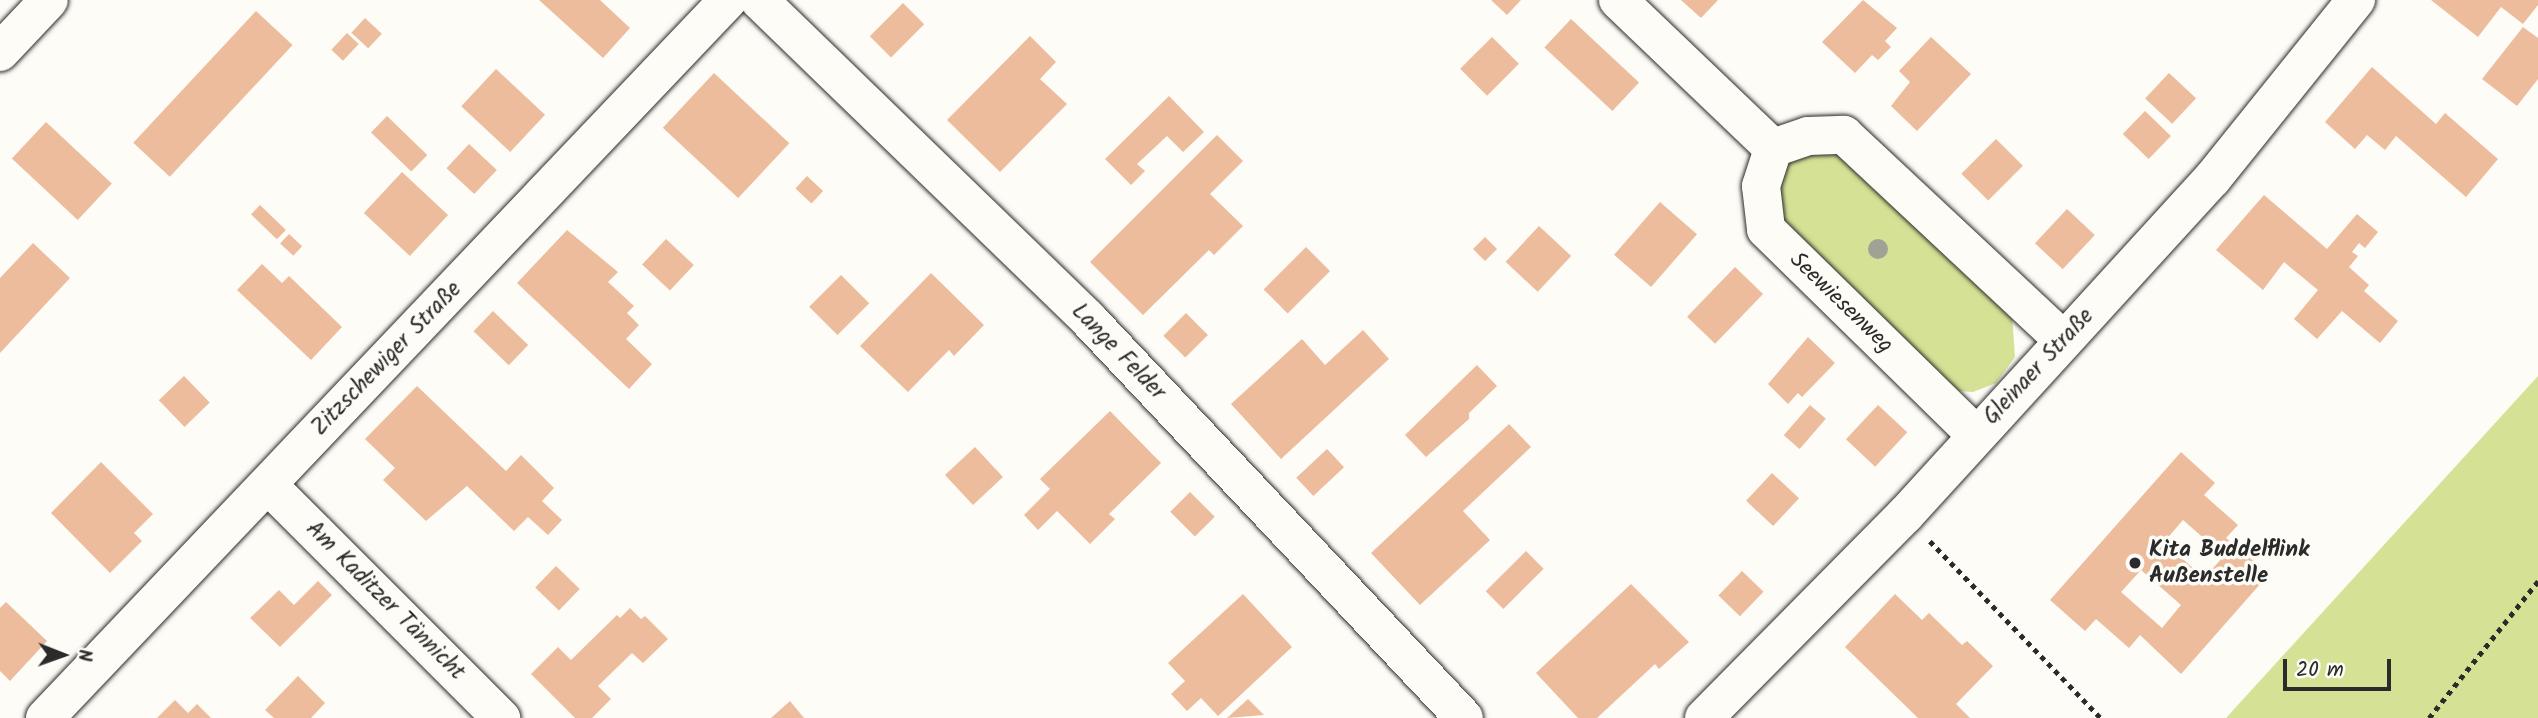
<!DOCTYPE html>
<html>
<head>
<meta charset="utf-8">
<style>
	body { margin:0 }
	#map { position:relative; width:2538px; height:718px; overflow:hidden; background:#fdfcf7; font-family:Kalam,sans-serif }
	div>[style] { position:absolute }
	.green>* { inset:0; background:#d5e295 }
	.building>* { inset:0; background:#edbc9d; transform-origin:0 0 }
	.path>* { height:4.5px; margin-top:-2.25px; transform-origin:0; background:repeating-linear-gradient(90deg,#2b2b2b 0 5px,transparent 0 10px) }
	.roads { filter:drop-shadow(0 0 2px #2b2b2b) drop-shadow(0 0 2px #2b2b2b) }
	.minor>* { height:38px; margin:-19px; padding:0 19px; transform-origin:19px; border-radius:19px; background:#fdfcf7 }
	.tertiary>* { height:38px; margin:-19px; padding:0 19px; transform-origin:19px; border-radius:19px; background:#fdfcf7 }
	.trees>* { width:20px; height:20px; margin:-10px; border-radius:50%; background:#a1a296 }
	.dots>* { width:19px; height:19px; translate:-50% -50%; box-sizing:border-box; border:4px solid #fdfcf7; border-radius:50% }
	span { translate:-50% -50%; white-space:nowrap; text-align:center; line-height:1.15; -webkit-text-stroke:7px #fdfcf7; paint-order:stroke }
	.street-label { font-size:23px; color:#2b2b2b }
	.poi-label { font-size:23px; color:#2b2b2b; font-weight:700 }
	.left { translate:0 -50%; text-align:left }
	.north { position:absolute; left:28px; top:620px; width:70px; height:70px; -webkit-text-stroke:5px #fdfcf7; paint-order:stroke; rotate:91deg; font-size:19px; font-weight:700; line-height:28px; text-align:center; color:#2b2b2b }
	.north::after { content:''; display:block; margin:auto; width:24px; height:32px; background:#2b2b2b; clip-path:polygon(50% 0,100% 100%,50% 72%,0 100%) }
	.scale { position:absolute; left:2283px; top:659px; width:108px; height:32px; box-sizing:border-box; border:4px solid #2b2b2b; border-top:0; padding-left:9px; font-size:21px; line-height:24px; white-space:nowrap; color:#2b2b2b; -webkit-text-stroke:5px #fdfcf7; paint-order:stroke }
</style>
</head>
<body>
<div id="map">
	<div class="green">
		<i style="clip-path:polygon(1813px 148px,1860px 161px,2012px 314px,2015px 357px,1996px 383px,1973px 392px,1958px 391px,1790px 236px,1776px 204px,1787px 156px)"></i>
		<i style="clip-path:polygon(2538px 376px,2538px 718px,2226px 718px)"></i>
	</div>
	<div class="building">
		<i style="clip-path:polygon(539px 0,600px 0,630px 28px,603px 58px)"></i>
		<i style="clip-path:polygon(1491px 0,1521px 0,1507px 15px)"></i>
		<i style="clip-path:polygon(1681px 0,1718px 0,1701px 18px)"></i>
		<i style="clip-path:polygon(1863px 0,1897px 28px,1885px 41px,1891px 47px,1878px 60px,1872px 55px,1855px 73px,1822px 42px)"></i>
		<i style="clip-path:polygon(2431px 0,2538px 0,2538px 5px,2523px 24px,2501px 7px,2478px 37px)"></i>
		<i style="left:903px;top:3px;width:30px;height:47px;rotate:45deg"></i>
		<i style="left:256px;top:11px;width:50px;height:180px;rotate:43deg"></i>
		<i style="left:365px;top:18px;width:23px;height:20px;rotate:43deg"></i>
		<i style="left:1571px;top:19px;width:93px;height:39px;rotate:43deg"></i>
		<i style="clip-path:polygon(2523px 27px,2538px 38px,2538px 79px,2517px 106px,2482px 79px)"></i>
		<i style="left:347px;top:33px;width:16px;height:23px;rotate:43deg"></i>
		<i style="clip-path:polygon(1030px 36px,1056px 62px,1040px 79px,1067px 104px,1000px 172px,947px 120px)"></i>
		<i style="left:1492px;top:37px;width:38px;height:45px;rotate:45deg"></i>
		<i style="clip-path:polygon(1931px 37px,1971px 74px,1917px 131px,1891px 106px,1910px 82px,1899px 71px)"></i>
		<i style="clip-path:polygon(2372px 67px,2436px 124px,2445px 113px,2498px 159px,2466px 197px,2396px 136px,2385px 150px,2367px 135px,2355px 149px,2325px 122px)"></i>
		<i style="left:496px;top:69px;width:67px;height:51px;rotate:43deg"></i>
		<i style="left:714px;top:73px;width:103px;height:75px;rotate:43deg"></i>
		<i style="left:2169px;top:73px;width:37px;height:35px;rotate:43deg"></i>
		<i style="clip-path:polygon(1169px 96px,1204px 132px,1183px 152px,1167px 136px,1137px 164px,1145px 171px,1131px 185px,1105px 159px)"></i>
		<i style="left:2145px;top:111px;width:36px;height:32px;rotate:44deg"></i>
		<i style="left:387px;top:116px;width:56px;height:23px;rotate:44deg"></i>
		<i style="left:46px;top:122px;width:90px;height:50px;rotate:43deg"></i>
		<i style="clip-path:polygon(1217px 135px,1243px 161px,1210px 194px,1243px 226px,1214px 255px,1209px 250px,1143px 315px,1090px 262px)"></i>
		<i style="left:1996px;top:139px;width:38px;height:49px;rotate:45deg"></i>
		<i style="left:469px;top:144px;width:38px;height:33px;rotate:43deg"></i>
		<i style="left:402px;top:172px;width:63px;height:56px;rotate:43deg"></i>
		<i style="left:807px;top:176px;width:22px;height:17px;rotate:43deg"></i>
		<i style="clip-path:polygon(2264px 195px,2327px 249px,2357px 214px,2378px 232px,2365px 248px,2359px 243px,2352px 252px,2358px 256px,2349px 267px,2369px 285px,2364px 291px,2398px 321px,2380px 343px,2342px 311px,2317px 339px,2294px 319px,2318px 290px,2284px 262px,2263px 290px,2216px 250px)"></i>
		<i style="left:1660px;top:202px;width:49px;height:70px;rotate:41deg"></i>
		<i style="left:260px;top:205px;width:36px;height:13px;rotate:44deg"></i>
		<i style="left:2067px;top:209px;width:38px;height:47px;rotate:43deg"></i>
		<i style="left:1539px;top:226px;width:44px;height:49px;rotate:43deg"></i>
		<i style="clip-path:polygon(567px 230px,618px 272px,608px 282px,634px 306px,627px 313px,639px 325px,626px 339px,652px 364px,629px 389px,517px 283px)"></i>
		<i style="left:289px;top:234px;width:18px;height:13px;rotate:43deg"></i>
		<i style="left:1485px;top:237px;width:17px;height:17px;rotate:45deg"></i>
		<i style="left:666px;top:239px;width:38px;height:35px;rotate:43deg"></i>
		<i style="clip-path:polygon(33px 243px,70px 278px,0 353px,0 278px)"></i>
		<i style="left:1306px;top:247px;width:34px;height:60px;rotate:45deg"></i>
		<i style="clip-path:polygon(262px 264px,282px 283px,289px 276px,342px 327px,311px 360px,237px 290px)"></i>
		<i style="left:1735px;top:267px;width:39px;height:69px;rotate:44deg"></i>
		<i style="clip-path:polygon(931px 273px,984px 325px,954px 356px,949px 350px,908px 392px,860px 346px)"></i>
		<i style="left:841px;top:275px;width:40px;height:45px;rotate:45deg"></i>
		<i style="left:493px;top:311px;width:49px;height:28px;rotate:44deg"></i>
		<i style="left:1186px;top:313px;width:31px;height:32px;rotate:45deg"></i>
		<i style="clip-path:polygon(1363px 330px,1389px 359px,1281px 459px,1231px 404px,1302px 339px,1325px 365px)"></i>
		<i style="clip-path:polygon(1808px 337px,1835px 363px,1802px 397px,1798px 393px,1788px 404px,1768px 384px)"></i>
		<i style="clip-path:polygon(1477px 365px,1497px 386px,1469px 413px,1469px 419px,1426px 457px,1405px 435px)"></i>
		<i style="left:184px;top:376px;width:37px;height:35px;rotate:46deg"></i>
		<i style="clip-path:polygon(417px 386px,506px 471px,521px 455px,554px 488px,542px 501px,562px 520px,548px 535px,528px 517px,514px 531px,467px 486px,426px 521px,383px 480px,395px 468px,365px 439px)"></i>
		<i style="left:1810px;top:405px;width:21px;height:40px;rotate:41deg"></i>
		<i style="left:1878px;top:405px;width:40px;height:47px;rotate:43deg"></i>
		<i style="clip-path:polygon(1110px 411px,1161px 463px,1109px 514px,1115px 519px,1090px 544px,1057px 511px,1038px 530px,1024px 515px,1050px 489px,1040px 479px)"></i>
		<i style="clip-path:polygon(1509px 424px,1531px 447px,1463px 511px,1490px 540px,1420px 605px,1371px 553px)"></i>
		<i style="left:975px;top:447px;width:41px;height:41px;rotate:47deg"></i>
		<i style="left:1327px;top:449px;width:25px;height:42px;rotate:47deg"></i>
		<i style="clip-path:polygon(evenodd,2181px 452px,2215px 483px,2204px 495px,2238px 525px,2226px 538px,2269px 574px,2181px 674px,2140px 635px,2129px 648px,2096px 619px,2085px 631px,2050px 600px,2181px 452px,2183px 520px,2224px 556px,2204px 578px,2164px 542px,2183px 520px,2181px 452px,2141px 570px,2181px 605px,2162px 628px,2121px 592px,2141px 570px)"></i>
		<i style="clip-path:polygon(101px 462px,153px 514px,134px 533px,142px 541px,110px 573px,51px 513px)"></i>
		<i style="left:1772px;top:473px;width:37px;height:38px;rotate:43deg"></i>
		<i style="left:1190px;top:492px;width:35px;height:28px;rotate:45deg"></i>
		<i style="left:1526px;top:551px;width:25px;height:57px;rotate:45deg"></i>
		<i style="left:556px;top:566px;width:33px;height:30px;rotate:44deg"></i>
		<i style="left:1742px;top:571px;width:30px;height:34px;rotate:44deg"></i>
		<i style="clip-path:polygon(318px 581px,332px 595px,280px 647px,250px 618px,279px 590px,294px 605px)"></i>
		<i style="clip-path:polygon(1631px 584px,1689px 642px,1659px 669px,1655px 664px,1597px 718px,1578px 718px,1536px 673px)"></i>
		<i style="clip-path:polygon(1243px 594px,1292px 647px,1218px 716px,1201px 698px,1187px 711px,1171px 694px,1185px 681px,1168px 663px)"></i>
		<i style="clip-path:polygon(1895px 594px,1922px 620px,1929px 613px,1962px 645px,1967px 641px,1993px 666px,1956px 704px,1970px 718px,1918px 718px,1845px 647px)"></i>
		<i style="clip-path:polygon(6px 602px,47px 641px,10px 681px,0 671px,0 608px)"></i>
		<i style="clip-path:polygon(630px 608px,641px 619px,645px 616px,668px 639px,643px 663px,632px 653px,598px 686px,611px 699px,592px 718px,575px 718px,531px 674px,558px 647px,571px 660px,617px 615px,620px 618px)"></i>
		<i style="clip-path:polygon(298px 676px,325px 703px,311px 718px,274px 718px,265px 710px)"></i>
		<i style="clip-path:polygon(1248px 699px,1264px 715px,1227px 718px)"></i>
		<i style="clip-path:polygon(175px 700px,188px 713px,197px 704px,211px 718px,157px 718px)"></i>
		<i style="clip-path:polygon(790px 701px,804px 718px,771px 718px)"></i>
	</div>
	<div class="path">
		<i style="left:1930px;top:541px;width:246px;rotate:46deg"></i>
		<i style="left:2429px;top:718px;width:175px;rotate:-51.5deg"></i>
	</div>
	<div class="roads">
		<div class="minor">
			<i style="left:759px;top:0;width:458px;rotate:44.1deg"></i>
			<i style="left:1088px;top:319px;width:548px;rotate:46.7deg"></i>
			<i style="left:1618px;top:0;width:214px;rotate:43.7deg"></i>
			<i style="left:1976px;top:435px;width:294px;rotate:-135.6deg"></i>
			<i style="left:1766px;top:229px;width:43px;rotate:-96.6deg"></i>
			<i style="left:1761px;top:186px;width:40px;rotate:-72deg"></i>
			<i style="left:1773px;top:148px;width:37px;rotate:-19deg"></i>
			<i style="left:1808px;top:136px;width:36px;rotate:-2deg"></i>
			<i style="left:1844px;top:135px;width:300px;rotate:43.1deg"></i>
			<i style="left:268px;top:485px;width:330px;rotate:45deg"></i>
			<i style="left:45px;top:718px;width:991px;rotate:-46.43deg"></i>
			<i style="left:1704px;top:718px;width:286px;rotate:-45.3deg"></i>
			<i style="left:1905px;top:515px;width:455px;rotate:-47.6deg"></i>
			<i style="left:2212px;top:179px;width:230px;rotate:-51.2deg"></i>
		</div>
		<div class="tertiary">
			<i style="left:0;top:52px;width:71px;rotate:-46.7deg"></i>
		</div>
	</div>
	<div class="trees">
		<i style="left:1878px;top:249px"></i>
	</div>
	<div class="dots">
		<i style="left:2135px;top:563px;background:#2b2b2b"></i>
	</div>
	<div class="street-label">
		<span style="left:1841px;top:303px;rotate:44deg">Seewiesenweg</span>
		<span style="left:1118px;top:352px;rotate:46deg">Lange Felder</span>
		<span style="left:387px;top:359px;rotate:-46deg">Zitzschewiger Straße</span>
		<span style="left:2039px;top:367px;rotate:-47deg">Gleinaer Straße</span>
		<span style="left:385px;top:601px;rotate:45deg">Am Kaditzer Tännicht</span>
	</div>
	<div class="poi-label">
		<span class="left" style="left:2149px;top:563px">Kita Buddelflink<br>Außenstelle</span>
	</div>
	<div class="north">N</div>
	<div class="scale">20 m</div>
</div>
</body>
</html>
